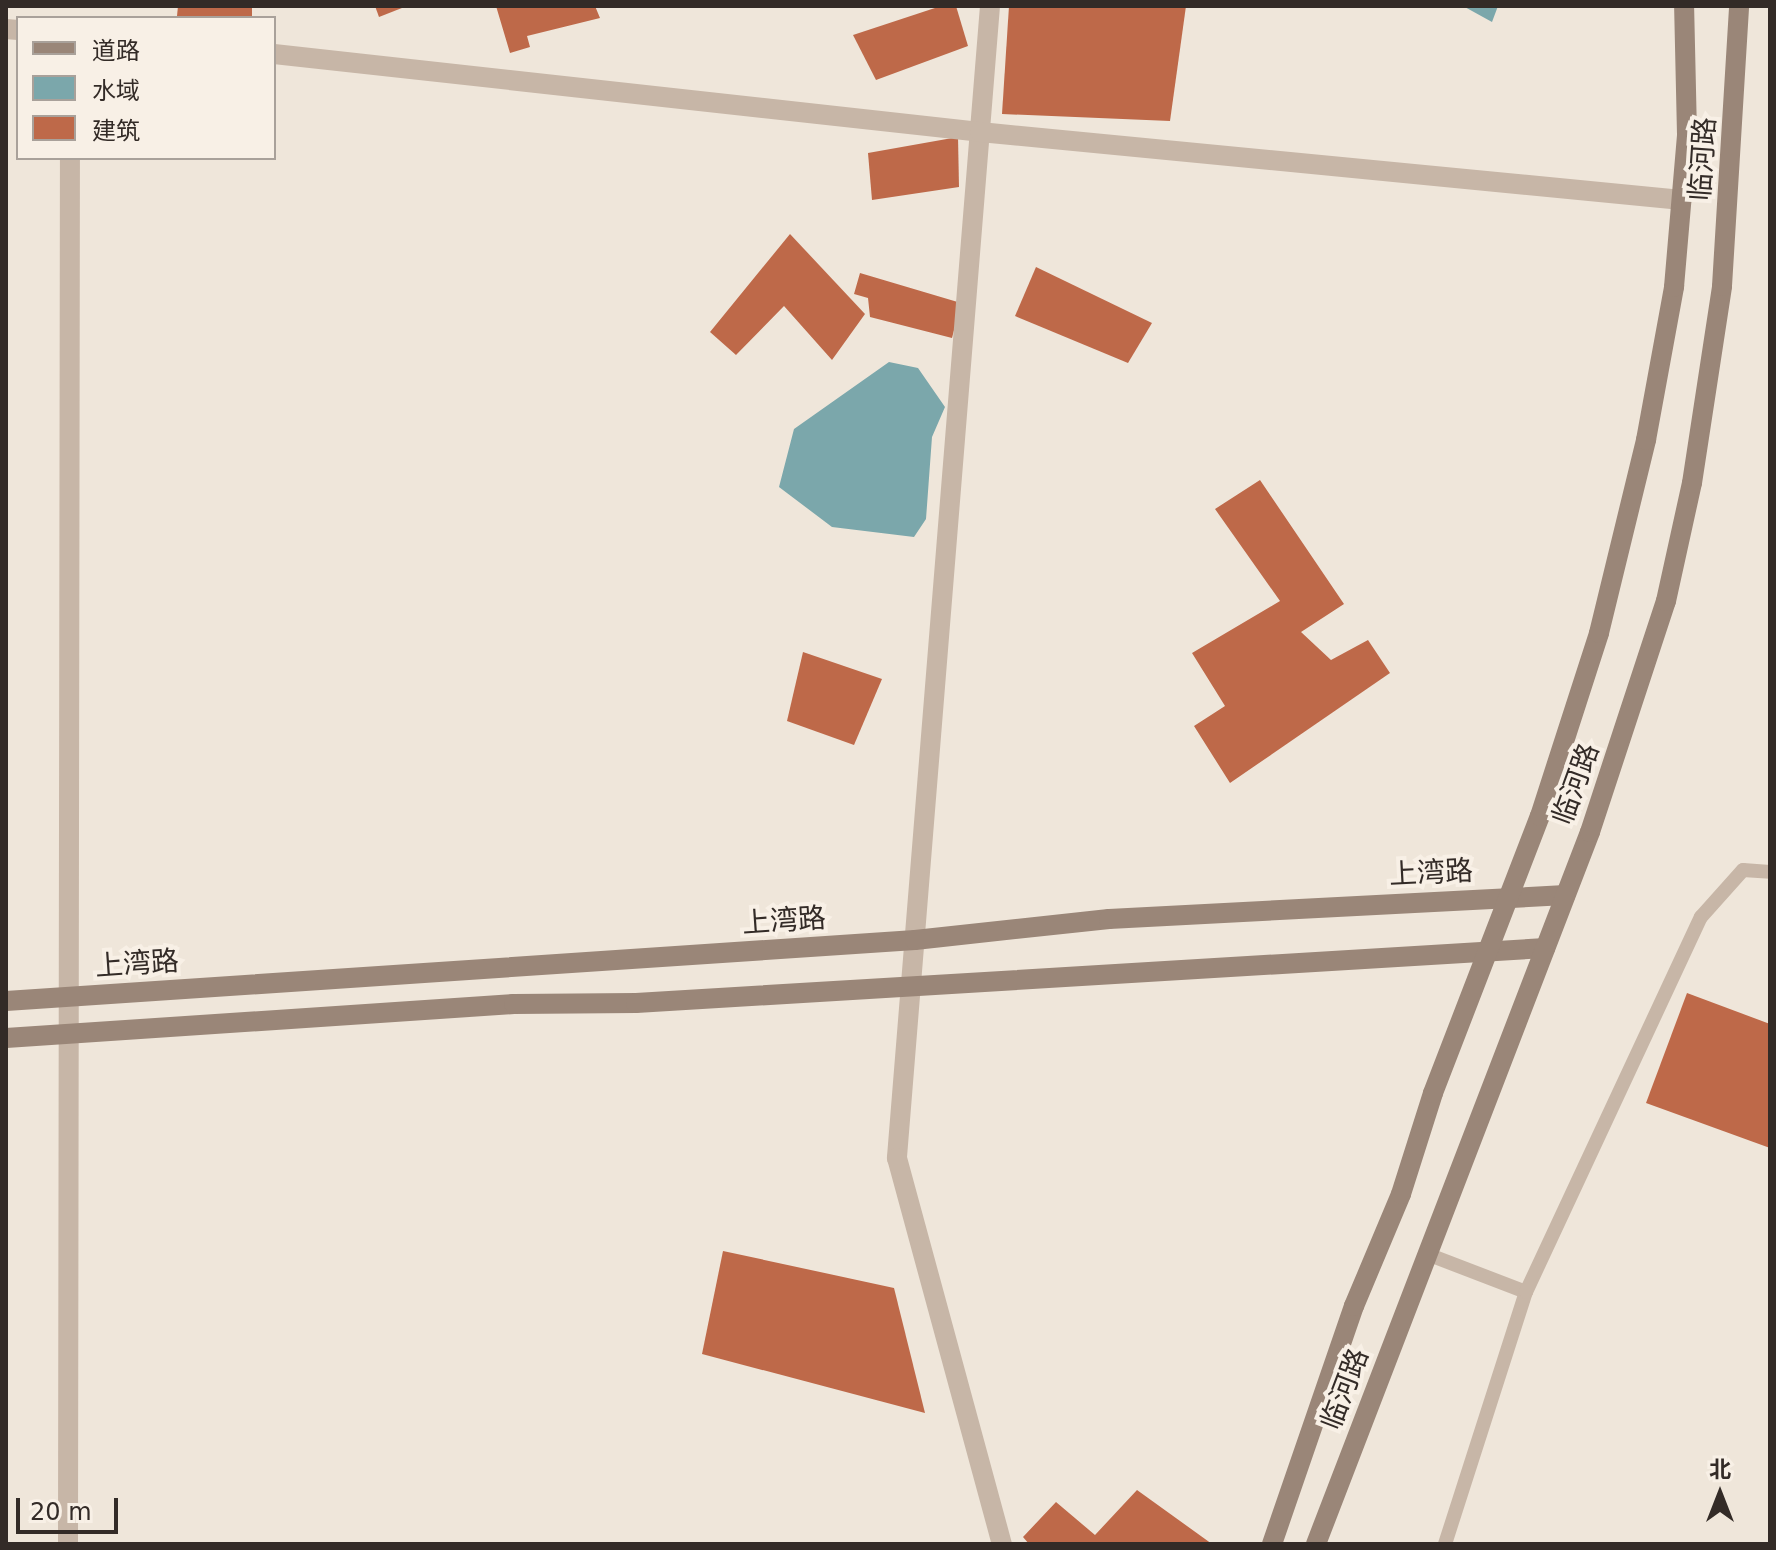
<!DOCTYPE html>
<html>
<head>
<meta charset="utf-8">
<style>
	body { margin:0 }
	#map { position:relative; width:1776px; height:1550px; overflow:hidden; background:#efe6da; font-family:"DejaVu Sans","Noto Sans SC",sans-serif }
	div>[style] { position:absolute }
	.water>* { inset:0; background:#7ba7ab }
	.building>* { inset:0; background:#be6949 }
	.lane>* { height:14px; margin:-7px; padding:0 7px; transform-origin:7px; border-radius:7px; background:#c7b6a7 }
	.street>* { height:20px; margin:-10px; padding:0 10px; transform-origin:10px; border-radius:10px; background:#c7b6a7 }
	.secondary>* { height:20px; margin:-10px; padding:0 10px; transform-origin:10px; border-radius:10px; background:#9a8678 }
	span { translate:-50% -50%; white-space:nowrap; text-align:center; line-height:1.15; -webkit-text-stroke:8px #f8f0e6; paint-order:stroke }
	.street-label { font-size:28px; color:#332b27 }
	.frame { position:absolute; inset:0; border:8px solid #332b27; pointer-events:none }
	.legend { position:absolute; left:16px; top:16px; width:260px; height:144px; box-sizing:border-box; background:#f8f0e6; border:2px solid #a9a19a; margin:0; padding:10px 14px; list-style:none; font-size:24px; color:#332b27 }
	.legend li { display:flex; align-items:center; gap:16px; height:40px }
	.legend b { width:40px; border:2px solid #a9a19a }
	.north { position:absolute; left:1680px; top:1454px; width:80px; height:80px; -webkit-text-stroke:6px #f8f0e6; paint-order:stroke; rotate:0deg; font-size:22px; font-weight:700; line-height:32px; text-align:center; color:#332b27 }
	.north::after { content:''; display:block; margin:auto; width:28px; height:36px; background:#332b27; clip-path:polygon(50% 0,100% 100%,50% 72%,0 100%) }
	.scale { position:absolute; left:16px; top:1498px; width:102px; height:36px; box-sizing:border-box; border:4px solid #332b27; border-top:0; padding-left:10px; font-size:24px; line-height:28px; white-space:nowrap; color:#332b27; -webkit-text-stroke:6px #f8f0e6; paint-order:stroke }
</style>
</head>
<body>
<div id="map">
	<div class="water">
		<i style="clip-path:polygon(1463px 6px,1498px 6px,1492px 22px)"></i>
		<i style="clip-path:polygon(889px 362px,918px 368px,945px 407px,932px 437px,926px 519px,914px 537px,832px 527px,779px 487px,794px 429px)"></i>
	</div>
	<div class="building">
		<i style="clip-path:polygon(178px 6px,252px 6px,252px 18px,183px 18px,177px 16px)"></i>
		<i style="clip-path:polygon(375px 6px,407px 6px,379px 17px)"></i>
		<i style="clip-path:polygon(496px 6px,595px 6px,600px 18px,527px 36px,530px 47px,510px 53px)"></i>
		<i style="clip-path:polygon(941px 6px,956px 6px,968px 46px,876px 80px,853px 35px)"></i>
		<i style="clip-path:polygon(1009px 6px,1186px 6px,1170px 121px,1002px 114px)"></i>
		<i style="clip-path:polygon(958px 137px,959px 187px,872px 200px,868px 153px)"></i>
		<i style="clip-path:polygon(790px 234px,865px 314px,832px 360px,784px 306px,736px 355px,710px 332px)"></i>
		<i style="clip-path:polygon(1036px 267px,1152px 323px,1128px 363px,1015px 316px)"></i>
		<i style="clip-path:polygon(860px 273px,961px 303px,952px 338px,870px 317px,868px 298px,854px 294px)"></i>
		<i style="clip-path:polygon(1260px 480px,1344px 604px,1301px 632px,1331px 660px,1368px 640px,1390px 673px,1230px 783px,1194px 726px,1225px 706px,1192px 653px,1280px 601px,1215px 509px)"></i>
		<i style="clip-path:polygon(803px 652px,882px 679px,854px 745px,787px 721px)"></i>
		<i style="clip-path:polygon(1687px 993px,1770px 1024px,1770px 1148px,1646px 1103px)"></i>
		<i style="clip-path:polygon(723px 1251px,894px 1288px,925px 1413px,702px 1354px)"></i>
		<i style="clip-path:polygon(1137px 1490px,1212px 1544px,1029px 1544px,1023px 1537px,1056px 1502px,1095px 1535px)"></i>
	</div>
	<div class="lane">
		<i style="left:1427px;top:1254px;width:106px;rotate:21deg"></i>
		<i style="left:1445px;top:1544px;width:265px;rotate:-72.2deg"></i>
		<i style="left:1526px;top:1292px;width:414px;rotate:-65deg"></i>
		<i style="left:1701px;top:917px;width:63px;rotate:-48.2deg"></i>
		<i style="left:1743px;top:870px;width:27px;rotate:4deg"></i>
	</div>
	<div class="street">
		<i style="left:990px;top:6px;width:1156px;rotate:94.62deg"></i>
		<i style="left:897px;top:1158px;width:400px;rotate:74.8deg"></i>
		<i style="left:6px;top:29px;width:12px;rotate:5deg"></i>
		<i style="left:274px;top:54px;width:710px;rotate:6.3deg"></i>
		<i style="left:980px;top:132px;width:705px;rotate:5.53deg"></i>
		<i style="left:68px;top:1544px;width:1386px;rotate:-89.92deg"></i>
	</div>
	<div class="secondary">
		<i style="left:6px;top:1001px;width:911px;rotate:-3.84deg"></i>
		<i style="left:915px;top:940px;width:195px;rotate:-6.2deg"></i>
		<i style="left:1109px;top:919px;width:457px;rotate:-3deg"></i>
		<i style="left:6px;top:1038px;width:509px;rotate:-3.83deg"></i>
		<i style="left:514px;top:1004px;width:122px;rotate:-0.5deg"></i>
		<i style="left:636px;top:1003px;width:911px;rotate:-3.46deg"></i>
		<i style="left:1272px;top:1544px;width:252px;rotate:-71deg"></i>
		<i style="left:1354px;top:1306px;width:121px;rotate:-67.2deg"></i>
		<i style="left:1401px;top:1194px;width:106px;rotate:-72.4deg"></i>
		<i style="left:1433px;top:1093px;width:297px;rotate:-68.9deg"></i>
		<i style="left:1540px;top:816px;width:192px;rotate:-72.1deg"></i>
		<i style="left:1599px;top:633px;width:199px;rotate:-76.3deg"></i>
		<i style="left:1646px;top:440px;width:156px;rotate:-79.6deg"></i>
		<i style="left:1674px;top:287px;width:154px;rotate:-85.1deg"></i>
		<i style="left:1687px;top:134px;width:128px;rotate:-91.3deg"></i>
		<i style="left:1316px;top:1544px;width:763px;rotate:-68.95deg"></i>
		<i style="left:1590px;top:832px;width:243px;rotate:-71.8deg"></i>
		<i style="left:1666px;top:601px;width:121px;rotate:-77.6deg"></i>
		<i style="left:1692px;top:483px;width:199px;rotate:-81.3deg"></i>
		<i style="left:1722px;top:286px;width:281px;rotate:-86.5deg"></i>
	</div>
	<div class="street-label">
		<span style="left:1703px;top:159px;rotate:-86deg">临河路</span>
		<span style="left:1576px;top:784px;rotate:-70deg">临河路</span>
		<span style="left:1431px;top:873px;rotate:-3deg">上湾路</span>
		<span style="left:784px;top:921px;rotate:-4deg">上湾路</span>
		<span style="left:137px;top:964px;rotate:-4deg">上湾路</span>
		<span style="left:1345px;top:1389px;rotate:-69deg">临河路</span>
	</div>
	<div class="frame"></div>
	<ul class="legend">
	<li><b style="height:10px;background:#9a8678"></b>道路</li>
	<li><b style="height:22px;background:#7ba7ab"></b>水域</li>
	<li><b style="height:22px;background:#be6949"></b>建筑</li>
	</ul>
	<div class="north">北</div>
	<div class="scale">20 m</div>
</div>
</body>
</html>
